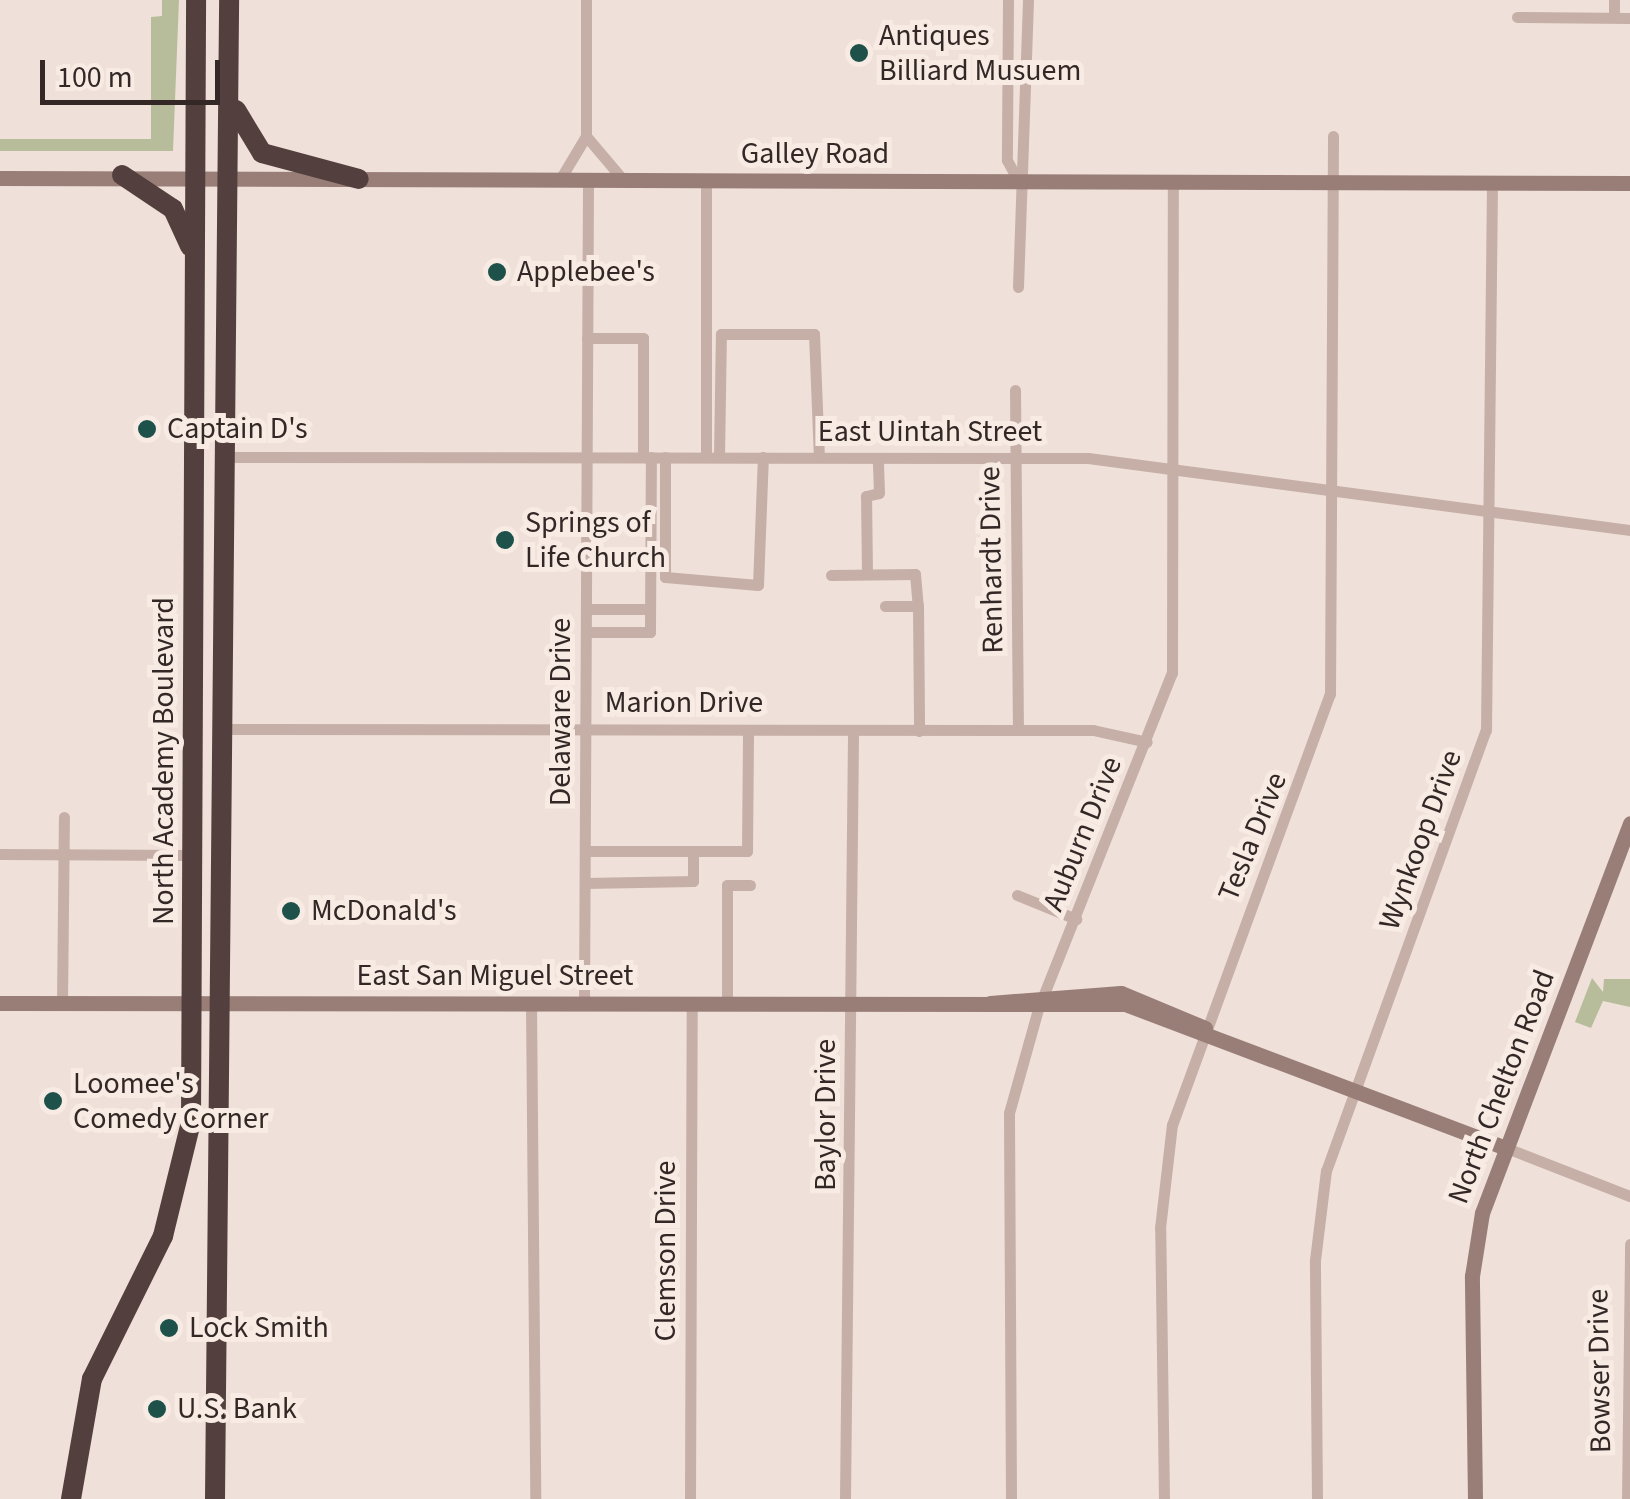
<!DOCTYPE html>
<html>
<head>
<meta charset="utf-8">
<style>
	body { margin:0 }
	#map { position:relative; width:1630px; height:1499px; overflow:hidden; background:#efe0d9; font-family:"Source Sans 3",sans-serif }
	div>[style] { position:absolute }
	.green>* { inset:0; background:#b7bd9a }
	.street>* { height:11px; margin:-5.5px; padding:0 5.5px; transform-origin:5.5px; border-radius:5.5px; background:#c6afa6 }
	.secondary>* { height:15px; margin:-7.5px; padding:0 7.5px; transform-origin:7.5px; border-radius:7.5px; background:#997e77 }
	.highway>* { height:20px; margin:-10px; padding:0 10px; transform-origin:10px; border-radius:10px; background:#53403e }
	.dots>* { width:28px; height:28px; translate:-50% -50%; box-sizing:border-box; border:5px solid #f7ebe4; border-radius:50% }
	span { translate:-50% -50%; white-space:nowrap; text-align:center; line-height:1.15; -webkit-text-stroke:10px #f7ebe4; paint-order:stroke }
	.poi-label { font-size:30px; color:#332826 }
	.left { translate:0 -50%; text-align:left }
	.street-label { font-size:30px; color:#332826 }
	.scale { position:absolute; left:40px; top:60px; width:180px; height:45px; box-sizing:border-box; border:5px solid #332826; border-top:0; padding-left:12px; font-size:30px; line-height:35px; white-space:nowrap; color:#332826; -webkit-text-stroke:8px #f7ebe4; paint-order:stroke }
</style>
</head>
<body>
<div id="map">
	<div class="green">
		<i style="clip-path:polygon(162px 0,179px 0,173px 151px,0 151px,0 139px,151px 139px,151px 17px,162px 16px)"></i>
		<i style="clip-path:polygon(1592px 978px,1603px 992px,1604px 979px,1630px 979px,1630px 1007px,1603px 1001px,1591px 1028px,1575px 1022px)"></i>
	</div>
	<div class="street">
		<i style="left:1008px;top:0;width:160px;rotate:90.4deg"></i>
		<i style="left:1007px;top:160px;width:24px;rotate:62deg"></i>
		<i style="left:1517px;top:17px;width:113px;rotate:0.5deg"></i>
		<i style="left:1614px;top:17px;width:17px;rotate:-90deg"></i>
		<i style="left:586px;top:136px;width:59px;rotate:49.8deg"></i>
		<i style="left:559px;top:181px;width:52px;rotate:-59deg"></i>
		<i style="left:586px;top:136px;width:136px;rotate:-90deg"></i>
		<i style="left:1018px;top:287px;width:287px;rotate:-88deg"></i>
		<i style="left:587px;top:338px;width:56px"></i>
		<i style="left:643px;top:338px;width:119px;rotate:90deg"></i>
		<i style="left:1015px;top:390px;width:340px;rotate:89.5deg"></i>
		<i style="left:225px;top:457px;width:863px;rotate:0.07deg"></i>
		<i style="left:1088px;top:458px;width:547px;rotate:7.57deg"></i>
		<i style="left:665px;top:457px;width:120px;rotate:90deg"></i>
		<i style="left:665px;top:577px;width:93px;rotate:4.9deg"></i>
		<i style="left:758px;top:585px;width:128px;rotate:-87.8deg"></i>
		<i style="left:706px;top:457px;width:276px;rotate:-90deg"></i>
		<i style="left:719px;top:457px;width:123px;rotate:-89.1deg"></i>
		<i style="left:721px;top:334px;width:93px"></i>
		<i style="left:814px;top:334px;width:123px;rotate:87.7deg"></i>
		<i style="left:867px;top:574px;width:78px;rotate:-90.7deg"></i>
		<i style="left:866px;top:496px;width:13px;rotate:-13deg"></i>
		<i style="left:879px;top:493px;width:35px;rotate:-92deg"></i>
		<i style="left:831px;top:575px;width:84px;rotate:-0.7deg"></i>
		<i style="left:915px;top:574px;width:32px;rotate:85deg"></i>
		<i style="left:885px;top:606px;width:33px"></i>
		<i style="left:918px;top:606px;width:125px;rotate:89.5deg"></i>
		<i style="left:586px;top:609px;width:64px"></i>
		<i style="left:586px;top:632px;width:64px"></i>
		<i style="left:650px;top:632px;width:175px;rotate:-89.7deg"></i>
		<i style="left:220px;top:729px;width:873px;rotate:0.07deg"></i>
		<i style="left:1093px;top:730px;width:55px;rotate:12.5deg"></i>
		<i style="left:585px;top:851px;width:162px"></i>
		<i style="left:747px;top:851px;width:120px;rotate:-89.5deg"></i>
		<i style="left:0;top:854px;width:193px;rotate:0.3deg"></i>
		<i style="left:585px;top:883px;width:108px;rotate:-1.1deg"></i>
		<i style="left:693px;top:881px;width:30px;rotate:-90deg"></i>
		<i style="left:1017px;top:895px;width:64px;rotate:22.1deg"></i>
		<i style="left:62px;top:1003px;width:186px;rotate:-89.4deg"></i>
		<i style="left:531px;top:1004px;width:495px;rotate:89.5deg"></i>
		<i style="left:584px;top:1004px;width:823px;rotate:-89.72deg"></i>
		<i style="left:727px;top:1004px;width:119px;rotate:-90deg"></i>
		<i style="left:727px;top:885px;width:23px"></i>
		<i style="left:1504px;top:1147px;width:135px;rotate:21.3deg"></i>
		<i style="left:690px;top:1499px;width:495px;rotate:-89.8deg"></i>
		<i style="left:845px;top:1499px;width:768px;rotate:-89.4deg"></i>
		<i style="left:1011px;top:1499px;width:386px;rotate:-90.3deg"></i>
		<i style="left:1009px;top:1113px;width:108px;rotate:-74.4deg"></i>
		<i style="left:1038px;top:1009px;width:362px;rotate:-68.3deg"></i>
		<i style="left:1172px;top:673px;width:491px;rotate:-89.9deg"></i>
		<i style="left:1164px;top:1499px;width:271px;rotate:-90.8deg"></i>
		<i style="left:1160px;top:1228px;width:104px;rotate:-83.4deg"></i>
		<i style="left:1172px;top:1125px;width:459px;rotate:-69.9deg"></i>
		<i style="left:1330px;top:694px;width:558px;rotate:-89.69deg"></i>
		<i style="left:1317px;top:1499px;width:239px;rotate:-90.5deg"></i>
		<i style="left:1315px;top:1260px;width:90px;rotate:-83deg"></i>
		<i style="left:1326px;top:1171px;width:469px;rotate:-70.1deg"></i>
		<i style="left:1486px;top:730px;width:547px;rotate:-89.37deg"></i>
		<i style="left:1627px;top:1499px;width:255px;rotate:-89.3deg"></i>
	</div>
	<div class="secondary">
		<i style="left:0;top:178px;width:1630px;rotate:0.18deg"></i>
		<i style="left:0;top:1003px;width:1125px;rotate:0.05deg"></i>
		<i style="left:1125px;top:1004px;width:405px;rotate:20.7deg"></i>
		<i style="left:990px;top:1003px;width:131px;rotate:-4.4deg"></i>
		<i style="left:1121px;top:993px;width:91px;rotate:22.6deg"></i>
		<i style="left:1475px;top:1499px;width:223px;rotate:-90.8deg"></i>
		<i style="left:1472px;top:1276px;width:64px;rotate:-81deg"></i>
		<i style="left:1482px;top:1213px;width:417px;rotate:-69.2deg"></i>
	</div>
	<div class="highway">
		<i style="left:236px;top:110px;width:50px;rotate:58.8deg"></i>
		<i style="left:262px;top:153px;width:100px;rotate:15deg"></i>
		<i style="left:122px;top:175px;width:61px;rotate:33.7deg"></i>
		<i style="left:173px;top:209px;width:41px;rotate:65.3deg"></i>
		<i style="left:71px;top:1499px;width:122px;rotate:-80.1deg"></i>
		<i style="left:92px;top:1379px;width:160px;rotate:-63.6deg"></i>
		<i style="left:163px;top:1236px;width:117px;rotate:-76.2deg"></i>
		<i style="left:191px;top:1122px;width:1122px;rotate:-89.74deg"></i>
		<i style="left:215px;top:1499px;width:1499px;rotate:-89.46deg"></i>
	</div>
	<div class="dots">
		<i style="left:859px;top:53px;background:#1f514b"></i>
		<i style="left:497px;top:272px;background:#1f514b"></i>
		<i style="left:147px;top:429px;background:#1f514b"></i>
		<i style="left:505px;top:540px;background:#1f514b"></i>
		<i style="left:291px;top:911px;background:#1f514b"></i>
		<i style="left:53px;top:1101px;background:#1f514b"></i>
		<i style="left:169px;top:1328px;background:#1f514b"></i>
		<i style="left:157px;top:1409px;background:#1f514b"></i>
	</div>
	<div class="poi-label">
		<span class="left" style="left:879px;top:53px">Antiques<br>Billiard Musuem</span>
		<span class="left" style="left:517px;top:272px">Applebee's</span>
		<span class="left" style="left:167px;top:429px">Captain D's</span>
		<span class="left" style="left:525px;top:540px">Springs of<br>Life Church</span>
		<span class="left" style="left:311px;top:911px">McDonald's</span>
		<span class="left" style="left:73px;top:1101px">Loomee's<br>Comedy Corner</span>
		<span class="left" style="left:189px;top:1328px">Lock Smith</span>
		<span class="left" style="left:177px;top:1409px">U.S. Bank</span>
	</div>
	<div class="street-label">
		<span style="left:815px;top:154px">Galley Road</span>
		<span style="left:930px;top:432px">East Uintah Street</span>
		<span style="left:992px;top:560px;rotate:-91deg">Renhardt Drive</span>
		<span style="left:684px;top:703px">Marion Drive</span>
		<span style="left:561px;top:712px;rotate:-90deg">Delaware Drive</span>
		<span style="left:164px;top:761px;rotate:-90deg">North Academy Boulevard</span>
		<span style="left:1083px;top:834px;rotate:-68deg">Auburn Drive</span>
		<span style="left:1253px;top:837px;rotate:-68deg">Tesla Drive</span>
		<span style="left:1421px;top:840px;rotate:-70deg">Wynkoop Drive</span>
		<span style="left:495px;top:976px">East San Miguel Street</span>
		<span style="left:1502px;top:1087px;rotate:-69deg">North Chelton Road</span>
		<span style="left:826px;top:1115px;rotate:-90deg">Baylor Drive</span>
		<span style="left:666px;top:1251px;rotate:-90deg">Clemson Drive</span>
		<span style="left:1600px;top:1371px;rotate:-91deg">Bowser Drive</span>
	</div>
	<div class="scale">100 m</div>
</div>
</body>
</html>
